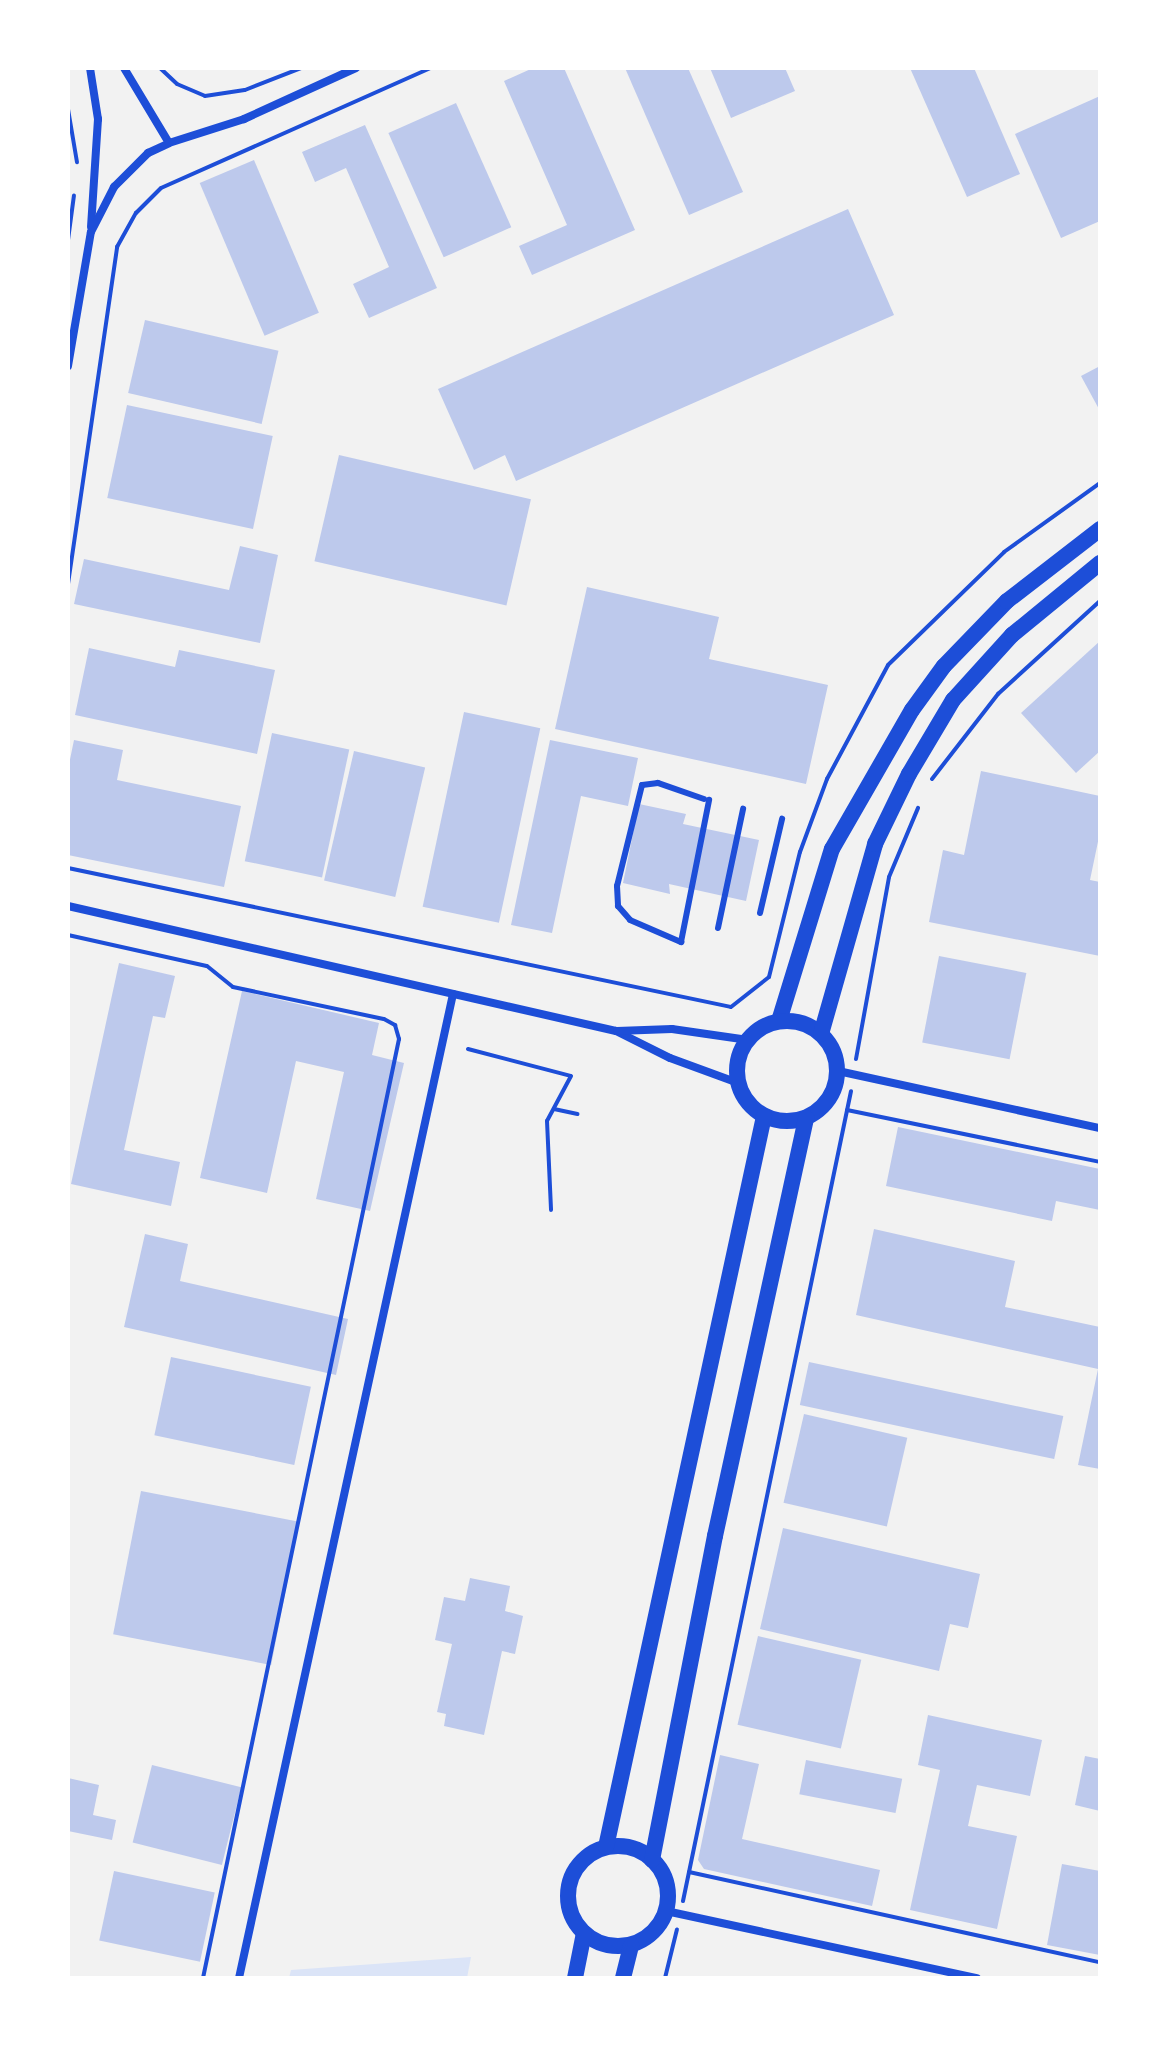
<!DOCTYPE html>
<html>
<head>
<meta charset="utf-8">
<style>
	body { margin:0 }
	#map { position:relative; width:1168px; height:2046px; overflow:hidden; background:#f2f2f2; font-family:Mulish,sans-serif }
	div>[style] { position:absolute }
	.green>* { inset:0; background:#dbe4f7 }
	.building>* { inset:0; background:#bdc9ec; transform-origin:0 0 }
	.path>* { height:4px; margin:-2px; padding:0 2px; transform-origin:2px; border-radius:2px; background:#1d4ed8 }
	.service>* { height:6px; margin:-3px; padding:0 3px; transform-origin:3px; border-radius:3px; background:#1d4ed8 }
	.minor>* { height:8px; margin:-4px; padding:0 4px; transform-origin:4px; border-radius:4px; background:#1d4ed8 }
	.secondary>* { height:16px; margin:-8px; padding:0 8px; transform-origin:8px; border-radius:8px; background:#1d4ed8 }
	.secondary>.ring { margin:-8px; padding:0; box-sizing:content-box; background:none; border:16px solid #1d4ed8; border-radius:50% }
	span { translate:-50% -50%; white-space:nowrap; text-align:center; line-height:1.15; -webkit-text-stroke:6px #fff; paint-order:stroke }
	.frame { position:absolute; inset:0; border:70px solid #fff; pointer-events:none }
</style>
</head>
<body>
<div id="map">
	<div class="green">
		<i style="clip-path:polygon(471px 1957px,467px 1978px,289px 1978px,291px 1970px)"></i>
	</div>
	<div class="building">
		<i style="clip-path:polygon(533px 68px,564px 68px,635px 230px,532px 275px,519px 246px,567px 225px,504px 81px)"></i>
		<i style="clip-path:polygon(625px 68px,688px 68px,743px 192px,689px 215px)"></i>
		<i style="clip-path:polygon(710px 68px,785px 68px,795px 91px,731px 118px)"></i>
		<i style="clip-path:polygon(910px 68px,974px 68px,1020px 174px,967px 197px)"></i>
		<i style="clip-path:polygon(1100px 96px,1100px 221px,1061px 238px,1015px 134px)"></i>
		<i style="left:456px;top:103px;width:136px;height:74px;rotate:66deg"></i>
		<i style="clip-path:polygon(365px 125px,437px 288px,369px 318px,353px 284px,389px 267px,346px 168px,315px 182px,302px 152px)"></i>
		<i style="left:254px;top:160px;width:166px;height:59px;rotate:67deg"></i>
		<i style="clip-path:polygon(848px 209px,894px 315px,516px 481px,505px 455px,474px 470px,438px 389px)"></i>
		<i style="left:145px;top:320px;width:137px;height:75px;rotate:13deg"></i>
		<i style="clip-path:polygon(1100px 366px,1100px 411px,1081px 376px)"></i>
		<i style="left:127px;top:405px;width:149px;height:95px;rotate:12deg"></i>
		<i style="left:339px;top:455px;width:197px;height:109px;rotate:13deg"></i>
		<i style="clip-path:polygon(240px 546px,278px 555px,260px 643px,74px 604px,84px 559px,229px 590px)"></i>
		<i style="clip-path:polygon(587px 587px,719px 617px,709px 659px,828px 685px,806px 784px,555px 729px)"></i>
		<i style="clip-path:polygon(1100px 641px,1100px 751px,1076px 773px,1021px 713px)"></i>
		<i style="clip-path:polygon(89px 648px,175px 667px,179px 650px,275px 670px,257px 754px,75px 715px)"></i>
		<i style="left:464px;top:712px;width:78px;height:199px;rotate:12deg"></i>
		<i style="left:272px;top:733px;width:79px;height:131px;rotate:12deg"></i>
		<i style="clip-path:polygon(74px 740px,123px 750px,117px 780px,241px 806px,224px 887px,68px 855px,68px 769px)"></i>
		<i style="clip-path:polygon(550px 740px,638px 758px,628px 806px,581px 796px,552px 933px,511px 925px)"></i>
		<i style="left:354px;top:751px;width:73px;height:133px;rotate:13deg"></i>
		<i style="clip-path:polygon(981px 771px,1100px 796px,1100px 832px,1090px 880px,1100px 882px,1100px 956px,929px 922px,943px 850px,964px 855px)"></i>
		<i style="clip-path:polygon(639px 804px,686px 814px,683px 824px,759px 840px,746px 901px,669px 884px,670px 894px,623px 883px)"></i>
		<i style="left:939px;top:956px;width:89px;height:88px;rotate:11deg"></i>
		<i style="clip-path:polygon(119px 963px,175px 976px,165px 1018px,153px 1016px,124px 1150px,180px 1162px,171px 1206px,71px 1184px)"></i>
		<i style="clip-path:polygon(242px 991px,379px 1023px,372px 1055px,404px 1063px,370px 1211px,316px 1199px,344px 1072px,296px 1061px,267px 1193px,200px 1178px)"></i>
		<i style="clip-path:polygon(898px 1127px,1100px 1169px,1100px 1210px,1056px 1201px,1052px 1221px,886px 1186px)"></i>
		<i style="clip-path:polygon(874px 1229px,1015px 1261px,1005px 1307px,1100px 1327px,1100px 1469px,1078px 1465px,1098px 1369px,856px 1315px)"></i>
		<i style="clip-path:polygon(145px 1234px,188px 1244px,180px 1281px,348px 1319px,336px 1375px,124px 1327px)"></i>
		<i style="left:171px;top:1357px;width:143px;height:80px;rotate:12deg"></i>
		<i style="left:809px;top:1362px;width:260px;height:44px;rotate:12deg"></i>
		<i style="left:804px;top:1414px;width:106px;height:91px;rotate:13deg"></i>
		<i style="left:141px;top:1491px;width:161px;height:146px;rotate:11deg"></i>
		<i style="clip-path:polygon(783px 1528px,980px 1574px,968px 1628px,950px 1624px,939px 1671px,760px 1629px)"></i>
		<i style="clip-path:polygon(470px 1578px,510px 1586px,505px 1611px,523px 1616px,515px 1654px,502px 1651px,484px 1735px,444px 1726px,446px 1714px,437px 1712px,452px 1644px,435px 1640px,444px 1597px,465px 1601px)"></i>
		<i style="left:758px;top:1636px;width:106px;height:91px;rotate:13deg"></i>
		<i style="clip-path:polygon(928px 1715px,1042px 1740px,1030px 1796px,977px 1785px,968px 1826px,1017px 1836px,997px 1929px,910px 1910px,940px 1770px,918px 1765px)"></i>
		<i style="clip-path:polygon(720px 1755px,759px 1764px,742px 1839px,880px 1870px,872px 1906px,704px 1869px,698px 1860px)"></i>
		<i style="clip-path:polygon(1085px 1756px,1100px 1759px,1100px 1811px,1075px 1805px)"></i>
		<i style="left:806px;top:1760px;width:98px;height:35px;rotate:11deg"></i>
		<i style="left:152px;top:1765px;width:92px;height:80px;rotate:14deg"></i>
		<i style="clip-path:polygon(68px 1778px,99px 1785px,93px 1815px,116px 1820px,112px 1840px,68px 1831px)"></i>
		<i style="clip-path:polygon(1062px 1864px,1100px 1871px,1100px 1955px,1047px 1945px)"></i>
		<i style="left:114px;top:1871px;width:103px;height:71px;rotate:12deg"></i>
	</div>
	<div class="path">
		<i style="left:160px;top:68px;width:23px;rotate:43deg"></i>
		<i style="left:177px;top:84px;width:30px;rotate:23deg"></i>
		<i style="left:205px;top:96px;width:40px;rotate:-8.5deg"></i>
		<i style="left:245px;top:90px;width:60px;rotate:-21.4deg"></i>
		<i style="left:68px;top:109px;width:54px;rotate:80.4deg"></i>
		<i style="left:68px;top:240px;width:45px;rotate:-82.4deg"></i>
		<i style="left:68px;top:584px;width:341px;rotate:-81.7deg"></i>
		<i style="left:117px;top:247px;width:39px;rotate:-61deg"></i>
		<i style="left:136px;top:213px;width:35px;rotate:-45deg"></i>
		<i style="left:161px;top:188px;width:295px;rotate:-24deg"></i>
		<i style="left:932px;top:779px;width:108px;rotate:-52.2deg"></i>
		<i style="left:998px;top:694px;width:138px;rotate:-42.4deg"></i>
		<i style="left:68px;top:868px;width:677px;rotate:11.84deg"></i>
		<i style="left:731px;top:1007px;width:48px;rotate:-38.3deg"></i>
		<i style="left:769px;top:977px;width:129px;rotate:-76.1deg"></i>
		<i style="left:800px;top:852px;width:78px;rotate:-69.7deg"></i>
		<i style="left:827px;top:779px;width:129px;rotate:-61.8deg"></i>
		<i style="left:888px;top:665px;width:162px;rotate:-44.2deg"></i>
		<i style="left:1004px;top:552px;width:118px;rotate:-35.7deg"></i>
		<i style="left:68px;top:935px;width:142px;rotate:12.6deg"></i>
		<i style="left:207px;top:966px;width:33px;rotate:39deg"></i>
		<i style="left:233px;top:987px;width:154px;rotate:12deg"></i>
		<i style="left:384px;top:1019px;width:13px;rotate:29deg"></i>
		<i style="left:395px;top:1025px;width:15px;rotate:74deg"></i>
		<i style="left:399px;top:1039px;width:959px;rotate:101.79deg"></i>
		<i style="left:468px;top:1049px;width:106px;rotate:14.7deg"></i>
		<i style="left:571px;top:1076px;width:51px;rotate:118.1deg"></i>
		<i style="left:547px;top:1121px;width:89px;rotate:87.4deg"></i>
		<i style="left:856px;top:1059px;width:185px;rotate:-79.7deg"></i>
		<i style="left:889px;top:877px;width:75px;rotate:-67.2deg"></i>
		<i style="left:554px;top:1109px;width:24px;rotate:12deg"></i>
		<i style="left:847px;top:1110px;width:258px;rotate:11.6deg"></i>
		<i style="left:689px;top:1872px;width:421px;rotate:12.4deg"></i>
		<i style="left:683px;top:1901px;width:827px;rotate:-78.28deg"></i>
		<i style="left:665px;top:1978px;width:50px;rotate:-76.2deg"></i>
	</div>
	<div class="service">
		<i style="left:704px;top:799px;width:49px;rotate:-160.8deg"></i>
		<i style="left:658px;top:783px;width:16px;rotate:173deg"></i>
		<i style="left:642px;top:785px;width:104px;rotate:103.9deg"></i>
		<i style="left:617px;top:886px;width:20px;rotate:87deg"></i>
		<i style="left:618px;top:906px;width:18px;rotate:49deg"></i>
		<i style="left:630px;top:920px;width:56px;rotate:23.3deg"></i>
		<i style="left:681px;top:942px;width:145px;rotate:-78.8deg"></i>
		<i style="left:760px;top:913px;width:97px;rotate:-76.8deg"></i>
		<i style="left:718px;top:928px;width:122px;rotate:-78.1deg"></i>
	</div>
	<div class="minor">
		<i style="left:90px;top:68px;width:52px;rotate:81.1deg"></i>
		<i style="left:98px;top:119px;width:108px;rotate:93.7deg"></i>
		<i style="left:124px;top:68px;width:87px;rotate:59deg"></i>
		<i style="left:68px;top:366px;width:136px;rotate:-80.3deg"></i>
		<i style="left:91px;top:232px;width:51px;rotate:-62.9deg"></i>
		<i style="left:114px;top:187px;width:48px;rotate:-45deg"></i>
		<i style="left:148px;top:153px;width:23px;rotate:-25deg"></i>
		<i style="left:169px;top:143px;width:79px;rotate:-17.7deg"></i>
		<i style="left:244px;top:119px;width:123px;rotate:-24.5deg"></i>
		<i style="left:68px;top:906px;width:562px;rotate:12.85deg"></i>
		<i style="left:616px;top:1031px;width:60px;rotate:26.6deg"></i>
		<i style="left:670px;top:1058px;width:72px;rotate:20.2deg"></i>
		<i style="left:617px;top:1031px;width:55px;rotate:-2.1deg"></i>
		<i style="left:672px;top:1029px;width:77px;rotate:8.2deg"></i>
		<i style="left:838px;top:1071px;width:268px;rotate:12.3deg"></i>
		<i style="left:666px;top:1911px;width:318px;rotate:12.2deg"></i>
		<i style="left:239px;top:1978px;width:1007px;rotate:-77.73deg"></i>
	</div>
	<div class="secondary">
		<i style="left:779px;top:1021px;width:180px;rotate:-72.9deg"></i>
		<i style="left:832px;top:849px;width:160px;rotate:-60.1deg"></i>
		<i style="left:912px;top:710px;width:54px;rotate:-54deg"></i>
		<i style="left:944px;top:666px;width:91px;rotate:-45.9deg"></i>
		<i style="left:1007px;top:601px;width:118px;rotate:-37.7deg"></i>
		<i class="ring" style="left:737px;top:1021px;width:84px;height:84px"></i>
		<i style="left:821px;top:1034px;width:198px;rotate:-74.1deg"></i>
		<i style="left:875px;top:844px;width:78px;rotate:-64.1deg"></i>
		<i style="left:909px;top:774px;width:86px;rotate:-59.3deg"></i>
		<i style="left:953px;top:700px;width:88px;rotate:-47.8deg"></i>
		<i style="left:1012px;top:635px;width:114px;rotate:-39.3deg"></i>
		<i class="ring" style="left:568px;top:1846px;width:84px;height:84px"></i>
		<i style="left:606px;top:1847px;width:748px;rotate:-77.8deg"></i>
		<i style="left:652px;top:1860px;width:330px;rotate:-79deg"></i>
		<i style="left:715px;top:1536px;width:428px;rotate:-77.7deg"></i>
		<i style="left:575px;top:1978px;width:46px;rotate:-78.7deg"></i>
		<i style="left:623px;top:1978px;width:34px;rotate:-76deg"></i>
	</div>
	<div class="frame"></div>
</div>
</body>
</html>
